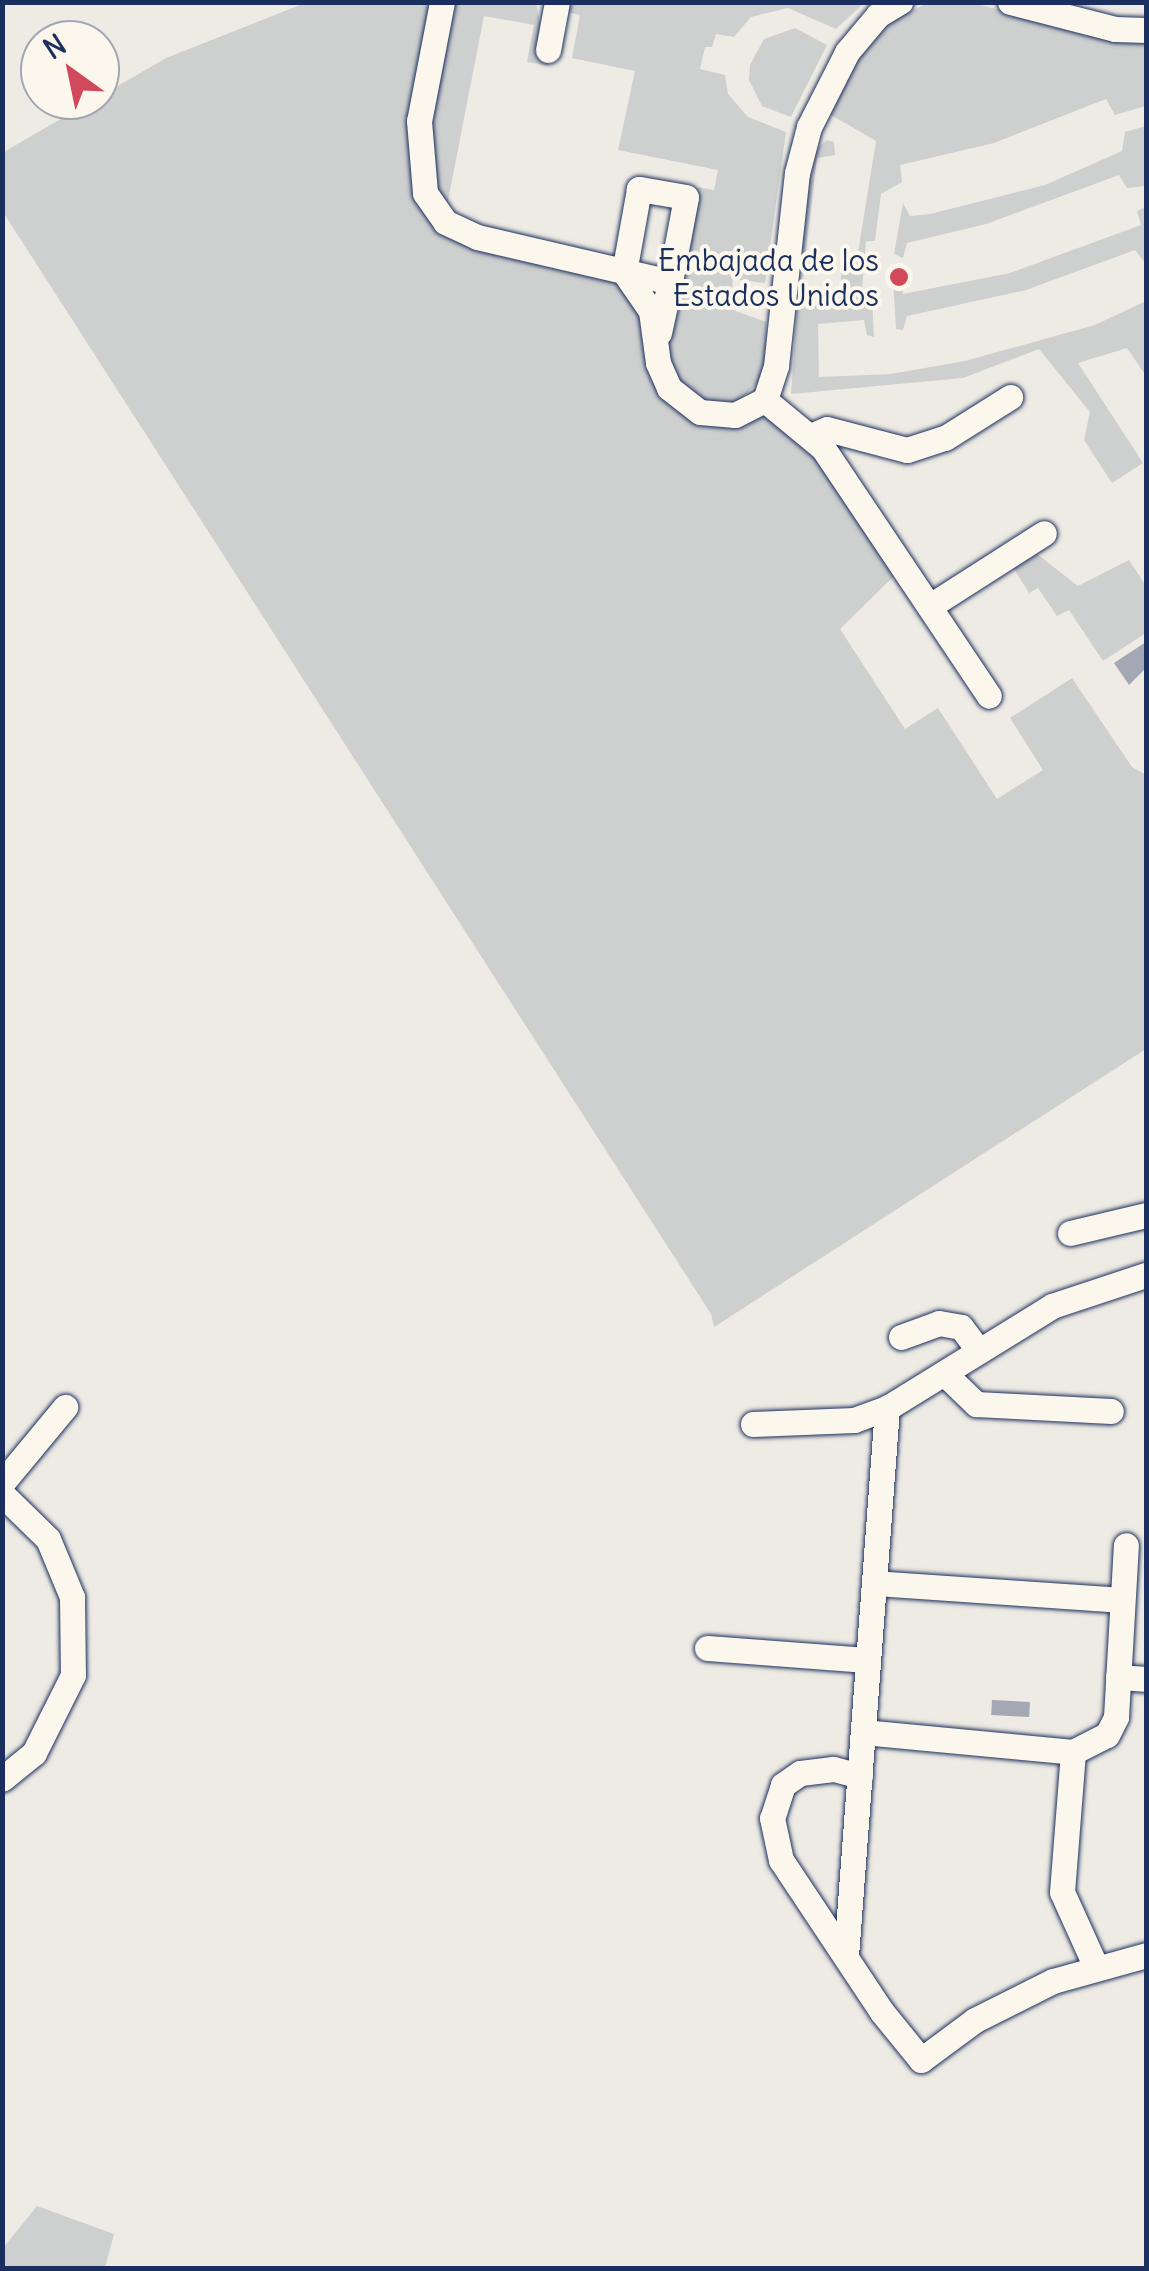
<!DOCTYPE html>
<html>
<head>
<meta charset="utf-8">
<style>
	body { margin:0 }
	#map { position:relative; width:1149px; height:2271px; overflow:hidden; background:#eeebe4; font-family:Delius,sans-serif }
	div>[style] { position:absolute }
	.green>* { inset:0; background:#cecfcf }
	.water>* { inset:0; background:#a3a8b4; transform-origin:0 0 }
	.roads { filter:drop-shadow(0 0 2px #1b2f5e) drop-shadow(0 0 2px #1b2f5e) }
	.minor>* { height:25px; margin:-12.5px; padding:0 12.5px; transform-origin:12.5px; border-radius:12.5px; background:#fbf7ec }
	.dots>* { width:28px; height:28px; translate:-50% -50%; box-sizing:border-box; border:5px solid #fbf7ec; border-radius:50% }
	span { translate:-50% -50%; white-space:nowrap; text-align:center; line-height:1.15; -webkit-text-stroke:8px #fbf7ec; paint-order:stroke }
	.poi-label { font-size:30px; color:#1b2f5e }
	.right { translate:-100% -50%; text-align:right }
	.frame { position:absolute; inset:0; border:5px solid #1b2f5e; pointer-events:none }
	.north { position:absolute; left:20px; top:20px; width:100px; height:100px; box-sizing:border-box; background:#fbf7ec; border:2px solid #a1a7b3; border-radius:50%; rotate:327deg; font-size:28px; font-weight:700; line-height:40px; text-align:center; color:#1b2f5e }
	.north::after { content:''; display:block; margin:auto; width:35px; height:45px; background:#d1495b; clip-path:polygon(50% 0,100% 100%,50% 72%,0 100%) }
</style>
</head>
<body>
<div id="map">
	<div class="green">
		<i style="clip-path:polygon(569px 2px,864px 3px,836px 29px,788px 8px,751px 17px,734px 37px,716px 34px,712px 47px,705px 47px,700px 69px,725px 75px,728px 94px,748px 117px,786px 132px,765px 283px,733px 279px,730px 309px,766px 322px,767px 350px,762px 379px,735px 404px,701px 402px,670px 371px,665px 336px,698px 187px,714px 190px,718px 170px,618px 150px,635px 71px,572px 58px,580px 15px,567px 12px)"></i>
		<i style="clip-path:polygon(305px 3px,431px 3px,417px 82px,445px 235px,464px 245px,610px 277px,636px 294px,659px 389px,762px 414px,811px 449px,895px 575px,840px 629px,905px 729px,938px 708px,997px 799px,1043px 770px,1010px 718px,1072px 678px,1132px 767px,1146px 775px,1146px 1049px,714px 1327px,711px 1314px,3px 212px,2px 153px,166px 58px)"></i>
		<i style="clip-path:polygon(448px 3px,536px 3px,549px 66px,527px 62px,534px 25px,484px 16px,446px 211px,436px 196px,427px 135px)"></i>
		<i style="clip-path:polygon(928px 3px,974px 3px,1076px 31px,1146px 42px,1146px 106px,1115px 115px,1106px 99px,994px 143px,900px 165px,902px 182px,881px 194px,875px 241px,866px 241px,862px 290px,840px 289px,842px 264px,856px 265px,876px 141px,826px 112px,849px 66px,886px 23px)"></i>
		<i style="clip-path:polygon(795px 28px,827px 45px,791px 117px,762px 106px,749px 80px,750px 65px,764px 39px)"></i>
		<i style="clip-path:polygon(1146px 126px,1146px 186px,1127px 188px,1119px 175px,986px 224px,907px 243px,903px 258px,894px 254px,903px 203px,910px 216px,930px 214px,1045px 185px,1122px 151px,1125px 132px)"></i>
		<i style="clip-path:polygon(827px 140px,834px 142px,835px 155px,817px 158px,805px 259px,820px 263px,809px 272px,799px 263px,810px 154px)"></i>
		<i style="clip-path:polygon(1146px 207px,1145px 263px,1135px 250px,1026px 290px,907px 316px,903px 330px,896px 329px,893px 280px,901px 281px,903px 294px,1010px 273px,1141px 225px,1137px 211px)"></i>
		<i style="clip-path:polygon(798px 294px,872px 297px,874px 337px,867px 335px,864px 320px,818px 324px,819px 377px,891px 374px,965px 361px,1095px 325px,1146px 301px,1146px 376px,1127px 348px,1078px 363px,1143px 463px,1112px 483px,1084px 440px,1090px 412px,1039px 349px,963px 378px,791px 394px)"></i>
		<i style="clip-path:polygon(1037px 554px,1078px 586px,1129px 560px,1146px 586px,1146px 633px,1103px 661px,1069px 610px,1057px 616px,1038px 588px,1029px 593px,1013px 567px)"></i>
		<i style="clip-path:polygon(37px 2206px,114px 2234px,105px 2268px,3px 2268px,3px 2248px)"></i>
	</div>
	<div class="water">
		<i style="clip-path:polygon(1146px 642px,1146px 668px,1129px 685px,1114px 663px)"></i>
		<i style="left:992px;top:1700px;width:38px;height:15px;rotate:3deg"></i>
	</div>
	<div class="roads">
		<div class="minor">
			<i style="left:442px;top:2px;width:121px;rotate:100.9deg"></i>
			<i style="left:419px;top:121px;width:72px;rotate:85.2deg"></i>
			<i style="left:425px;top:193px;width:35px;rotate:55deg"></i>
			<i style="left:445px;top:222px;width:35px;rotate:25deg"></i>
			<i style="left:477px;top:237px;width:198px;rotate:13.1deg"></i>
			<i style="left:670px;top:282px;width:52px;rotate:102.2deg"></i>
			<i style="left:1010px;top:2px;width:108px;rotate:14.4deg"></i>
			<i style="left:1115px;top:29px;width:31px;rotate:2deg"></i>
			<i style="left:548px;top:50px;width:49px;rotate:-79.4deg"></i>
			<i style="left:670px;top:282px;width:86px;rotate:-79.3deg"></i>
			<i style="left:686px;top:197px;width:48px;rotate:-170.3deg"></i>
			<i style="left:639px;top:189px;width:84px;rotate:100.2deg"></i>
			<i style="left:624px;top:272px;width:47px;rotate:55.3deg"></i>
			<i style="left:651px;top:311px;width:52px;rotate:82.3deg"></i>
			<i style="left:658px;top:363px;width:27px;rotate:66deg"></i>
			<i style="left:669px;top:388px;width:39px;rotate:38deg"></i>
			<i style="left:700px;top:412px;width:35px;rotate:5deg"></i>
			<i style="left:735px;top:415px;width:34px;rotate:-27deg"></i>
			<i style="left:765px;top:400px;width:36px;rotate:-72deg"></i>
			<i style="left:776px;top:366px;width:194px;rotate:-83.8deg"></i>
			<i style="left:797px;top:173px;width:48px;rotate:-75.4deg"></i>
			<i style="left:809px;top:127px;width:84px;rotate:-63.1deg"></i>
			<i style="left:847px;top:52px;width:48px;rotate:-50deg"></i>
			<i style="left:878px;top:15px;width:26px;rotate:-31deg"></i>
			<i style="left:765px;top:400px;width:75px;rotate:39.6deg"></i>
			<i style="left:823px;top:448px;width:298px;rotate:56.2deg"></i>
			<i style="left:811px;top:436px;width:17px;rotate:-24deg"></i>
			<i style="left:827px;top:429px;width:83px;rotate:14.7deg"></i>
			<i style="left:907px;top:450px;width:40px;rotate:-18deg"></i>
			<i style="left:945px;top:438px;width:77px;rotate:-32.2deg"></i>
			<i style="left:930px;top:606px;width:135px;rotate:-32.6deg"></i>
			<i style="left:1070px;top:1233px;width:78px;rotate:-13.3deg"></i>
			<i style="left:901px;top:1337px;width:40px;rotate:-20.2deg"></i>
			<i style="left:939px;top:1323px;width:22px;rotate:10deg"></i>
			<i style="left:961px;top:1327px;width:30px;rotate:53deg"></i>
			<i style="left:944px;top:1373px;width:45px;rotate:44.1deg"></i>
			<i style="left:976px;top:1404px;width:135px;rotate:3deg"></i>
			<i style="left:753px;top:1424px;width:101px;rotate:-2.3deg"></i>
			<i style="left:854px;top:1420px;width:35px;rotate:-20deg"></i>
			<i style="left:887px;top:1408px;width:194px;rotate:-31.7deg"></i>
			<i style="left:1052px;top:1306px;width:99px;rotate:-18.3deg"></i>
			<i style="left:2px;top:1483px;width:99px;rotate:-50.3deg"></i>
			<i style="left:2px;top:1494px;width:64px;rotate:44.4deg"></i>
			<i style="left:48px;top:1539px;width:63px;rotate:67.5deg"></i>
			<i style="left:72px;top:1597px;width:78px;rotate:89.3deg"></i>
			<i style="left:73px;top:1675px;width:87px;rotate:116.6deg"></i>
			<i style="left:34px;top:1753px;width:41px;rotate:140.9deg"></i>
			<i style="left:874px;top:1583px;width:248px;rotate:3.9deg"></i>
			<i style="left:707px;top:1648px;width:161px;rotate:4.3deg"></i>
			<i style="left:1118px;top:1677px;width:28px;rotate:4deg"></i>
			<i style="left:863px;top:1732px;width:211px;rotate:5.4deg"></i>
			<i style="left:860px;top:1776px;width:28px;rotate:-165deg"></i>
			<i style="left:833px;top:1769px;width:33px;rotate:173deg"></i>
			<i style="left:800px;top:1773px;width:21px;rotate:145deg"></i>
			<i style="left:783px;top:1785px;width:35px;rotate:108deg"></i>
			<i style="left:772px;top:1818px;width:43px;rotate:77.9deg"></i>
			<i style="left:781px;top:1860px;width:182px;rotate:56.4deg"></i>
			<i style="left:882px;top:2012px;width:62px;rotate:50.9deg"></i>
			<i style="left:921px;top:2060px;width:67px;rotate:-36.5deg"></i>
			<i style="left:975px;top:2020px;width:87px;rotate:-26.6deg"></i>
			<i style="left:1053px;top:1981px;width:97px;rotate:-15.6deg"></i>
			<i style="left:846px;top:1956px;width:550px;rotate:-85.72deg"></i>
			<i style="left:1095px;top:1965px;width:80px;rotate:-114.3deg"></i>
			<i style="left:1062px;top:1892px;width:140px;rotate:-85.5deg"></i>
			<i style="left:1073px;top:1752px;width:38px;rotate:-27deg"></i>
			<i style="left:1107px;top:1735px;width:20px;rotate:-63deg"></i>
			<i style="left:1116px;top:1717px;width:172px;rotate:-86.7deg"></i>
		</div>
	</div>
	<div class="dots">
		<i style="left:899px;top:277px;background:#d1495b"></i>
	</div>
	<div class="poi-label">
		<span class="right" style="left:879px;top:277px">Embajada de los<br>Estados Unidos</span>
	</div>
	<div class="frame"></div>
	<div class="north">N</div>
</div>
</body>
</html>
